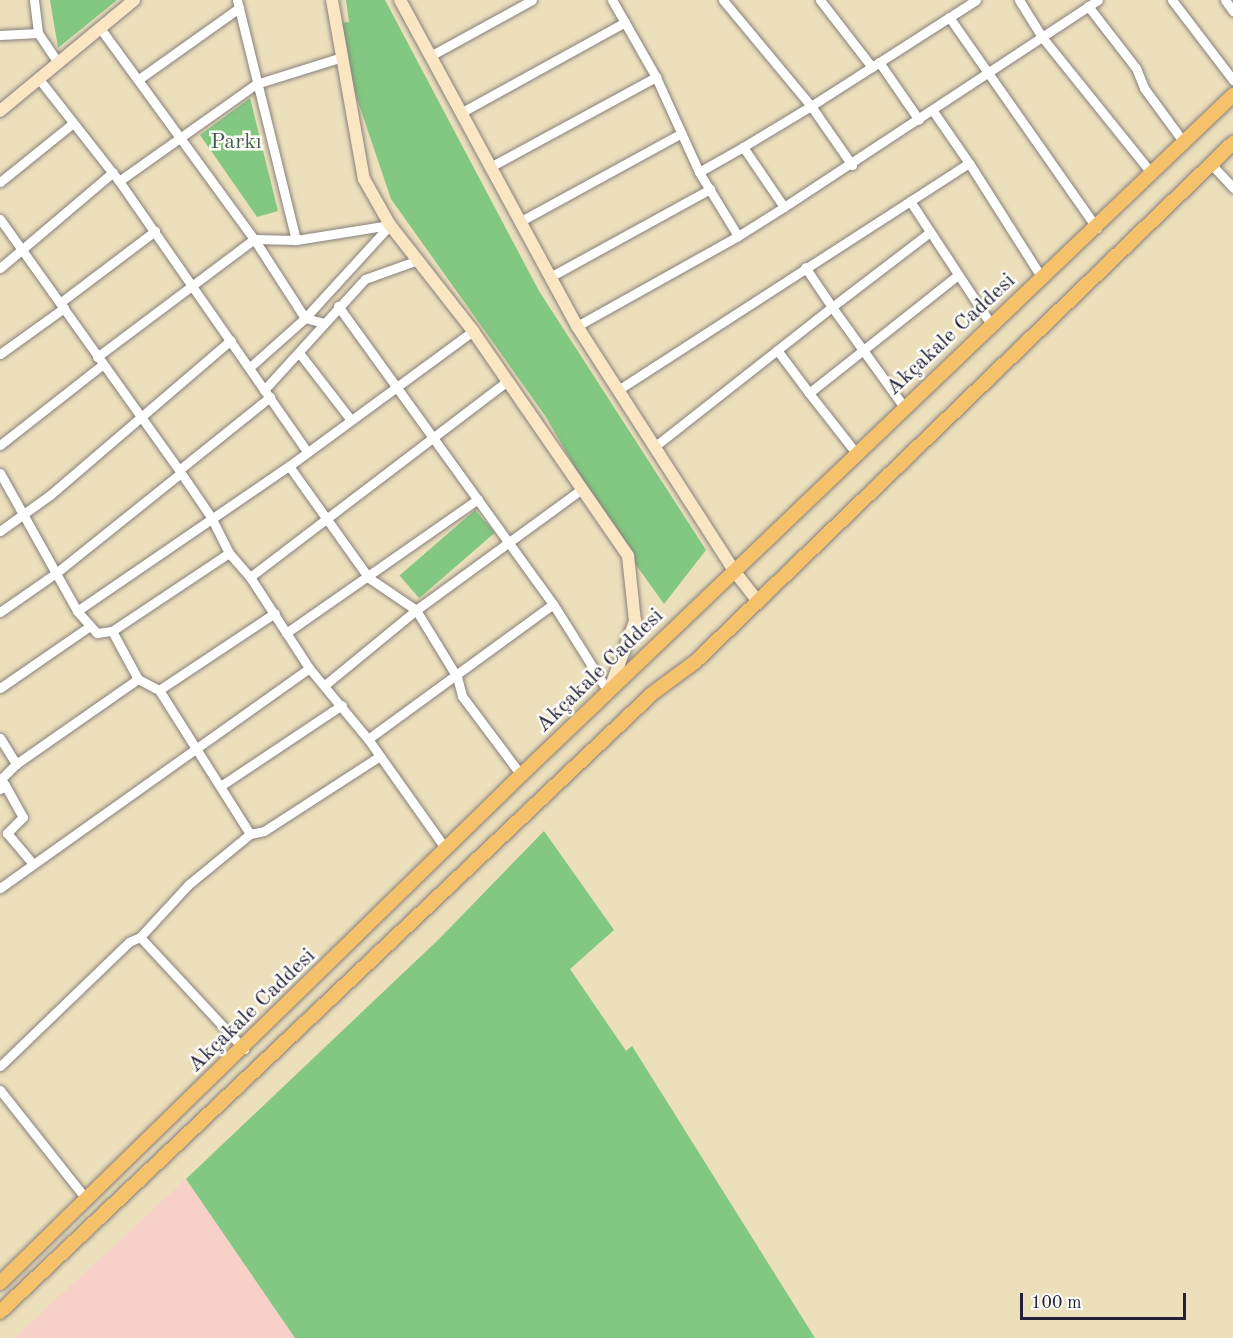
<!DOCTYPE html>
<html>
<head>
<meta charset="utf-8">
<style>
	body { margin:0 }
	#map { position:relative; width:1233px; height:1338px; overflow:hidden; background:#ecdfbc; font-family:"Old Standard TT",serif }
	div>[style] { position:absolute }
	.built>* { inset:0; background:#f7d1c7 }
	.green>* { inset:0; background:#82c782; transform-origin:0 0 }
	.roads { filter:drop-shadow(0 0 2px #87807c) drop-shadow(0 0 2px #87807c) }
	.street>* { height:9px; margin:-4.5px; padding:0 4.5px; transform-origin:4.5px; border-radius:4.5px; background:#fff }
	.secondary>* { height:12px; margin:-6px; padding:0 6px; transform-origin:6px; border-radius:6px; background:#fbe6c4 }
	.primary>* { height:14px; margin:-7px; padding:0 7px; transform-origin:7px; border-radius:7px; background:#f6c16b }
	span { translate:-50% -50%; white-space:nowrap; text-align:center; line-height:1.15; -webkit-text-stroke:5px #fdfcf7; paint-order:stroke }
	.park-label { font-size:22px; color:#445c54 }
	.street-label { font-size:22px; color:#22223b }
	.scale { position:absolute; left:1020px; top:1293px; width:166px; height:27px; box-sizing:border-box; border:3px solid #22223b; border-top:0; padding-left:8px; font-size:18px; line-height:21px; white-space:nowrap; color:#22223b; -webkit-text-stroke:4px #fdfcf7; paint-order:stroke }
</style>
</head>
<body>
<div id="map">
	<div class="built">
		<i style="clip-path:polygon(186px 1179px,295px 1338px,14px 1338px)"></i>
	</div>
	<div class="green">
		<i style="clip-path:polygon(50px 0,117px 0,58px 48px)"></i>
		<i style="clip-path:polygon(346px 0,385px 0,539px 291px,706px 550px,664px 604px,611px 530px,546px 417px,391px 199px,349px 75px,340px 23px,349px 22px)"></i>
		<i style="clip-path:polygon(250px 98px,278px 211px,257px 217px,200px 135px)"></i>
		<i style="left:475px;top:510px;width:30px;height:100px;rotate:49deg"></i>
		<i style="clip-path:polygon(544px 831px,614px 930px,570px 969px,626px 1051px,632px 1046px,815px 1338px,295px 1338px,186px 1179px,439px 939px)"></i>
	</div>
	<div class="roads">
		<div class="street">
			<i style="left:34px;top:0;width:33px;rotate:83deg"></i>
			<i style="left:38px;top:33px;width:36px;rotate:56deg"></i>
			<i style="left:237px;top:0;width:247px;rotate:76.2deg"></i>
			<i style="left:723px;top:0;width:138px;rotate:50.3deg"></i>
			<i style="left:811px;top:106px;width:196px;rotate:-32.7deg"></i>
			<i style="left:820px;top:0;width:85px;rotate:52.2deg"></i>
			<i style="left:1019px;top:0;width:44px;rotate:58.1deg"></i>
			<i style="left:1042px;top:37px;width:176px;rotate:51.2deg"></i>
			<i style="left:1172px;top:0;width:101px;rotate:52.7deg"></i>
			<i style="left:1225px;top:0;width:14px;rotate:54deg"></i>
			<i style="left:1088px;top:6px;width:78px;rotate:52.3deg"></i>
			<i style="left:1136px;top:68px;width:22px;rotate:68deg"></i>
			<i style="left:1144px;top:88px;width:69px;rotate:53.8deg"></i>
			<i style="left:949px;top:17px;width:258px;rotate:55deg"></i>
			<i style="left:100px;top:28px;width:261px;rotate:53.9deg"></i>
			<i style="left:254px;top:239px;width:94px;rotate:57.2deg"></i>
			<i style="left:305px;top:318px;width:20px;rotate:15deg"></i>
			<i style="left:0;top:35px;width:38px;rotate:-3deg"></i>
			<i style="left:432px;top:55px;width:114px;rotate:-28.8deg"></i>
			<i style="left:879px;top:62px;width:70px;rotate:55.4deg"></i>
			<i style="left:39px;top:79px;width:130px;rotate:51.9deg"></i>
			<i style="left:119px;top:181px;width:330px;rotate:55.2deg"></i>
			<i style="left:139px;top:79px;width:123px;rotate:-35.4deg"></i>
			<i style="left:464px;top:111px;width:184px;rotate:-28.9deg"></i>
			<i style="left:969px;top:163px;width:136px;rotate:57.6deg"></i>
			<i style="left:1211px;top:164px;width:33px;rotate:47deg"></i>
			<i style="left:492px;top:166px;width:187px;rotate:-28.5deg"></i>
			<i style="left:699px;top:172px;width:51px;rotate:-29.6deg"></i>
			<i style="left:119px;top:181px;width:168px;rotate:-35.3deg"></i>
			<i style="left:256px;top:84px;width:90px;rotate:-17.4deg"></i>
			<i style="left:0;top:182px;width:94px;rotate:-38.9deg"></i>
			<i style="left:910px;top:201px;width:149px;rotate:56.7deg"></i>
			<i style="left:784px;top:207px;width:376px;rotate:-33.4deg"></i>
			<i style="left:0;top:219px;width:312px;rotate:54.5deg"></i>
			<i style="left:181px;top:473px;width:53px;rotate:55.7deg"></i>
			<i style="left:211px;top:517px;width:40px;rotate:63.4deg"></i>
			<i style="left:229px;top:553px;width:32px;rotate:49deg"></i>
			<i style="left:250px;top:577px;width:108px;rotate:57deg"></i>
			<i style="left:309px;top:668px;width:92px;rotate:50.3deg"></i>
			<i style="left:368px;top:739px;width:135px;rotate:54.7deg"></i>
			<i style="left:521px;top:221px;width:183px;rotate:-28.7deg"></i>
			<i style="left:738px;top:236px;width:54px;rotate:-32.2deg"></i>
			<i style="left:784px;top:207px;width:73px;rotate:-124.3deg"></i>
			<i style="left:743px;top:147px;width:79px;rotate:-31.1deg"></i>
			<i style="left:811px;top:106px;width:72px;rotate:55.2deg"></i>
			<i style="left:0;top:268px;width:148px;rotate:-40.3deg"></i>
			<i style="left:550px;top:277px;width:183px;rotate:-28.8deg"></i>
			<i style="left:61px;top:302px;width:118px;rotate:-37.1deg"></i>
			<i style="left:338px;top:306px;width:367px;rotate:54.2deg"></i>
			<i style="left:553px;top:604px;width:105px;rotate:57.8deg"></i>
			<i style="left:577px;top:326px;width:184px;rotate:-29.2deg"></i>
			<i style="left:738px;top:236px;width:75px;rotate:-121.4deg"></i>
			<i style="left:699px;top:172px;width:104px;rotate:-114.4deg"></i>
			<i style="left:656px;top:77px;width:89px;rotate:-119.7deg"></i>
			<i style="left:777px;top:350px;width:54px;rotate:53.3deg"></i>
			<i style="left:809px;top:393px;width:190px;rotate:-38.4deg"></i>
			<i style="left:0;top:354px;width:79px;rotate:-35.7deg"></i>
			<i style="left:300px;top:354px;width:83px;rotate:52.3deg"></i>
			<i style="left:97px;top:357px;width:196px;rotate:-36.9deg"></i>
			<i style="left:254px;top:239px;width:42px;rotate:1.4deg"></i>
			<i style="left:296px;top:240px;width:95px;rotate:-9.1deg"></i>
			<i style="left:250px;top:367px;width:74px;rotate:-41.7deg"></i>
			<i style="left:305px;top:318px;width:126px;rotate:-47.6deg"></i>
			<i style="left:264px;top:390px;width:150px;rotate:-47.7deg"></i>
			<i style="left:365px;top:279px;width:56px;rotate:-19.7deg"></i>
			<i style="left:618px;top:390px;width:418px;rotate:-32.9deg"></i>
			<i style="left:969px;top:163px;width:63px;rotate:-124.7deg"></i>
			<i style="left:809px;top:393px;width:76px;rotate:51.9deg"></i>
			<i style="left:904px;top:407px;width:123px;rotate:-125.8deg"></i>
			<i style="left:832px;top:307px;width:123px;rotate:-37.4deg"></i>
			<i style="left:0;top:445px;width:130px;rotate:-38.1deg"></i>
			<i style="left:654px;top:447px;width:226px;rotate:-38.2deg"></i>
			<i style="left:832px;top:307px;width:48px;rotate:-124deg"></i>
			<i style="left:289px;top:466px;width:138px;rotate:54.5deg"></i>
			<i style="left:369px;top:578px;width:57px;rotate:34.2deg"></i>
			<i style="left:416px;top:610px;width:79px;rotate:58.5deg"></i>
			<i style="left:457px;top:677px;width:20px;rotate:75deg"></i>
			<i style="left:462px;top:696px;width:99px;rotate:53.2deg"></i>
			<i style="left:179px;top:470px;width:117px;rotate:-38.7deg"></i>
			<i style="left:0;top:473px;width:158px;rotate:60.8deg"></i>
			<i style="left:77px;top:611px;width:30px;rotate:48deg"></i>
			<i style="left:97px;top:633px;width:15px;rotate:-8deg"></i>
			<i style="left:112px;top:631px;width:55px;rotate:61.6deg"></i>
			<i style="left:138px;top:679px;width:24px;rotate:28deg"></i>
			<i style="left:159px;top:690px;width:170px;rotate:57.7deg"></i>
			<i style="left:250px;top:834px;width:80px;rotate:140.6deg"></i>
			<i style="left:188px;top:885px;width:71px;rotate:132.7deg"></i>
			<i style="left:140px;top:937px;width:12px;rotate:156deg"></i>
			<i style="left:129px;top:942px;width:179px;rotate:136.1deg"></i>
			<i style="left:0;top:531px;width:62px;rotate:-35.8deg"></i>
			<i style="left:50px;top:495px;width:238px;rotate:-40.6deg"></i>
			<i style="left:250px;top:577px;width:322px;rotate:-37.3deg"></i>
			<i style="left:77px;top:611px;width:257px;rotate:-34.4deg"></i>
			<i style="left:289px;top:466px;width:228px;rotate:-36.3deg"></i>
			<i style="left:0;top:612px;width:68px;rotate:-34.9deg"></i>
			<i style="left:56px;top:573px;width:160px;rotate:-38.7deg"></i>
			<i style="left:112px;top:631px;width:141px;rotate:-33.7deg"></i>
			<i style="left:286px;top:633px;width:234px;rotate:-34.9deg"></i>
			<i style="left:326px;top:684px;width:117px;rotate:-39.4deg"></i>
			<i style="left:416px;top:610px;width:205px;rotate:-36.1deg"></i>
			<i style="left:0;top:688px;width:109px;rotate:-34.6deg"></i>
			<i style="left:159px;top:690px;width:139px;rotate:-33.6deg"></i>
			<i style="left:0;top:738px;width:31px;rotate:58deg"></i>
			<i style="left:368px;top:739px;width:229px;rotate:-36.1deg"></i>
			<i style="left:5px;top:785px;width:37px;rotate:61deg"></i>
			<i style="left:23px;top:817px;width:23px;rotate:135deg"></i>
			<i style="left:7px;top:833px;width:40px;rotate:50deg"></i>
			<i style="left:222px;top:785px;width:144px;rotate:-33.7deg"></i>
			<i style="left:0;top:789px;width:6px;rotate:-39deg"></i>
			<i style="left:5px;top:785px;width:7px;rotate:-124deg"></i>
			<i style="left:1px;top:779px;width:21px;rotate:-45deg"></i>
			<i style="left:16px;top:764px;width:149px;rotate:-34.9deg"></i>
			<i style="left:250px;top:834px;width:14px;rotate:-12deg"></i>
			<i style="left:264px;top:831px;width:138px;rotate:-32.9deg"></i>
			<i style="left:0;top:888px;width:379px;rotate:-35.4deg"></i>
			<i style="left:140px;top:937px;width:153px;rotate:47.1deg"></i>
			<i style="left:0;top:1090px;width:139px;rotate:51.7deg"></i>
		</div>
		<div class="secondary">
			<i style="left:332px;top:0;width:182px;rotate:79.9deg"></i>
			<i style="left:364px;top:179px;width:53px;rotate:60.5deg"></i>
			<i style="left:390px;top:225px;width:135px;rotate:51.9deg"></i>
			<i style="left:473px;top:331px;width:273px;rotate:55.4deg"></i>
			<i style="left:628px;top:556px;width:65px;rotate:83.9deg"></i>
			<i style="left:635px;top:621px;width:75px;rotate:110.4deg"></i>
			<i style="left:400px;top:0;width:371px;rotate:61.5deg"></i>
			<i style="left:577px;top:326px;width:292px;rotate:57.3deg"></i>
			<i style="left:735px;top:572px;width:37px;rotate:52deg"></i>
			<i style="left:0;top:111px;width:174px;rotate:-39.6deg"></i>
		</div>
		<div class="primary">
			<i style="left:0;top:1283px;width:728px;rotate:-44.28deg"></i>
			<i style="left:521px;top:775px;width:985px;rotate:-43.68deg"></i>
			<i style="left:0;top:1312px;width:900px;rotate:-43.47deg"></i>
			<i style="left:653px;top:693px;width:52px;rotate:-36.4deg"></i>
			<i style="left:695px;top:662px;width:748px;rotate:-43.97deg"></i>
		</div>
	</div>
	<div class="park-label">
		<span style="left:236px;top:143px">Parkı</span>
	</div>
	<div class="street-label">
		<span style="left:951px;top:335px;rotate:-43deg">Akçakale Caddesi</span>
		<span style="left:600px;top:671px;rotate:-44deg">Akçakale Caddesi</span>
		<span style="left:252px;top:1011px;rotate:-44deg">Akçakale Caddesi</span>
	</div>
	<div class="scale">100 m</div>
</div>
</body>
</html>
